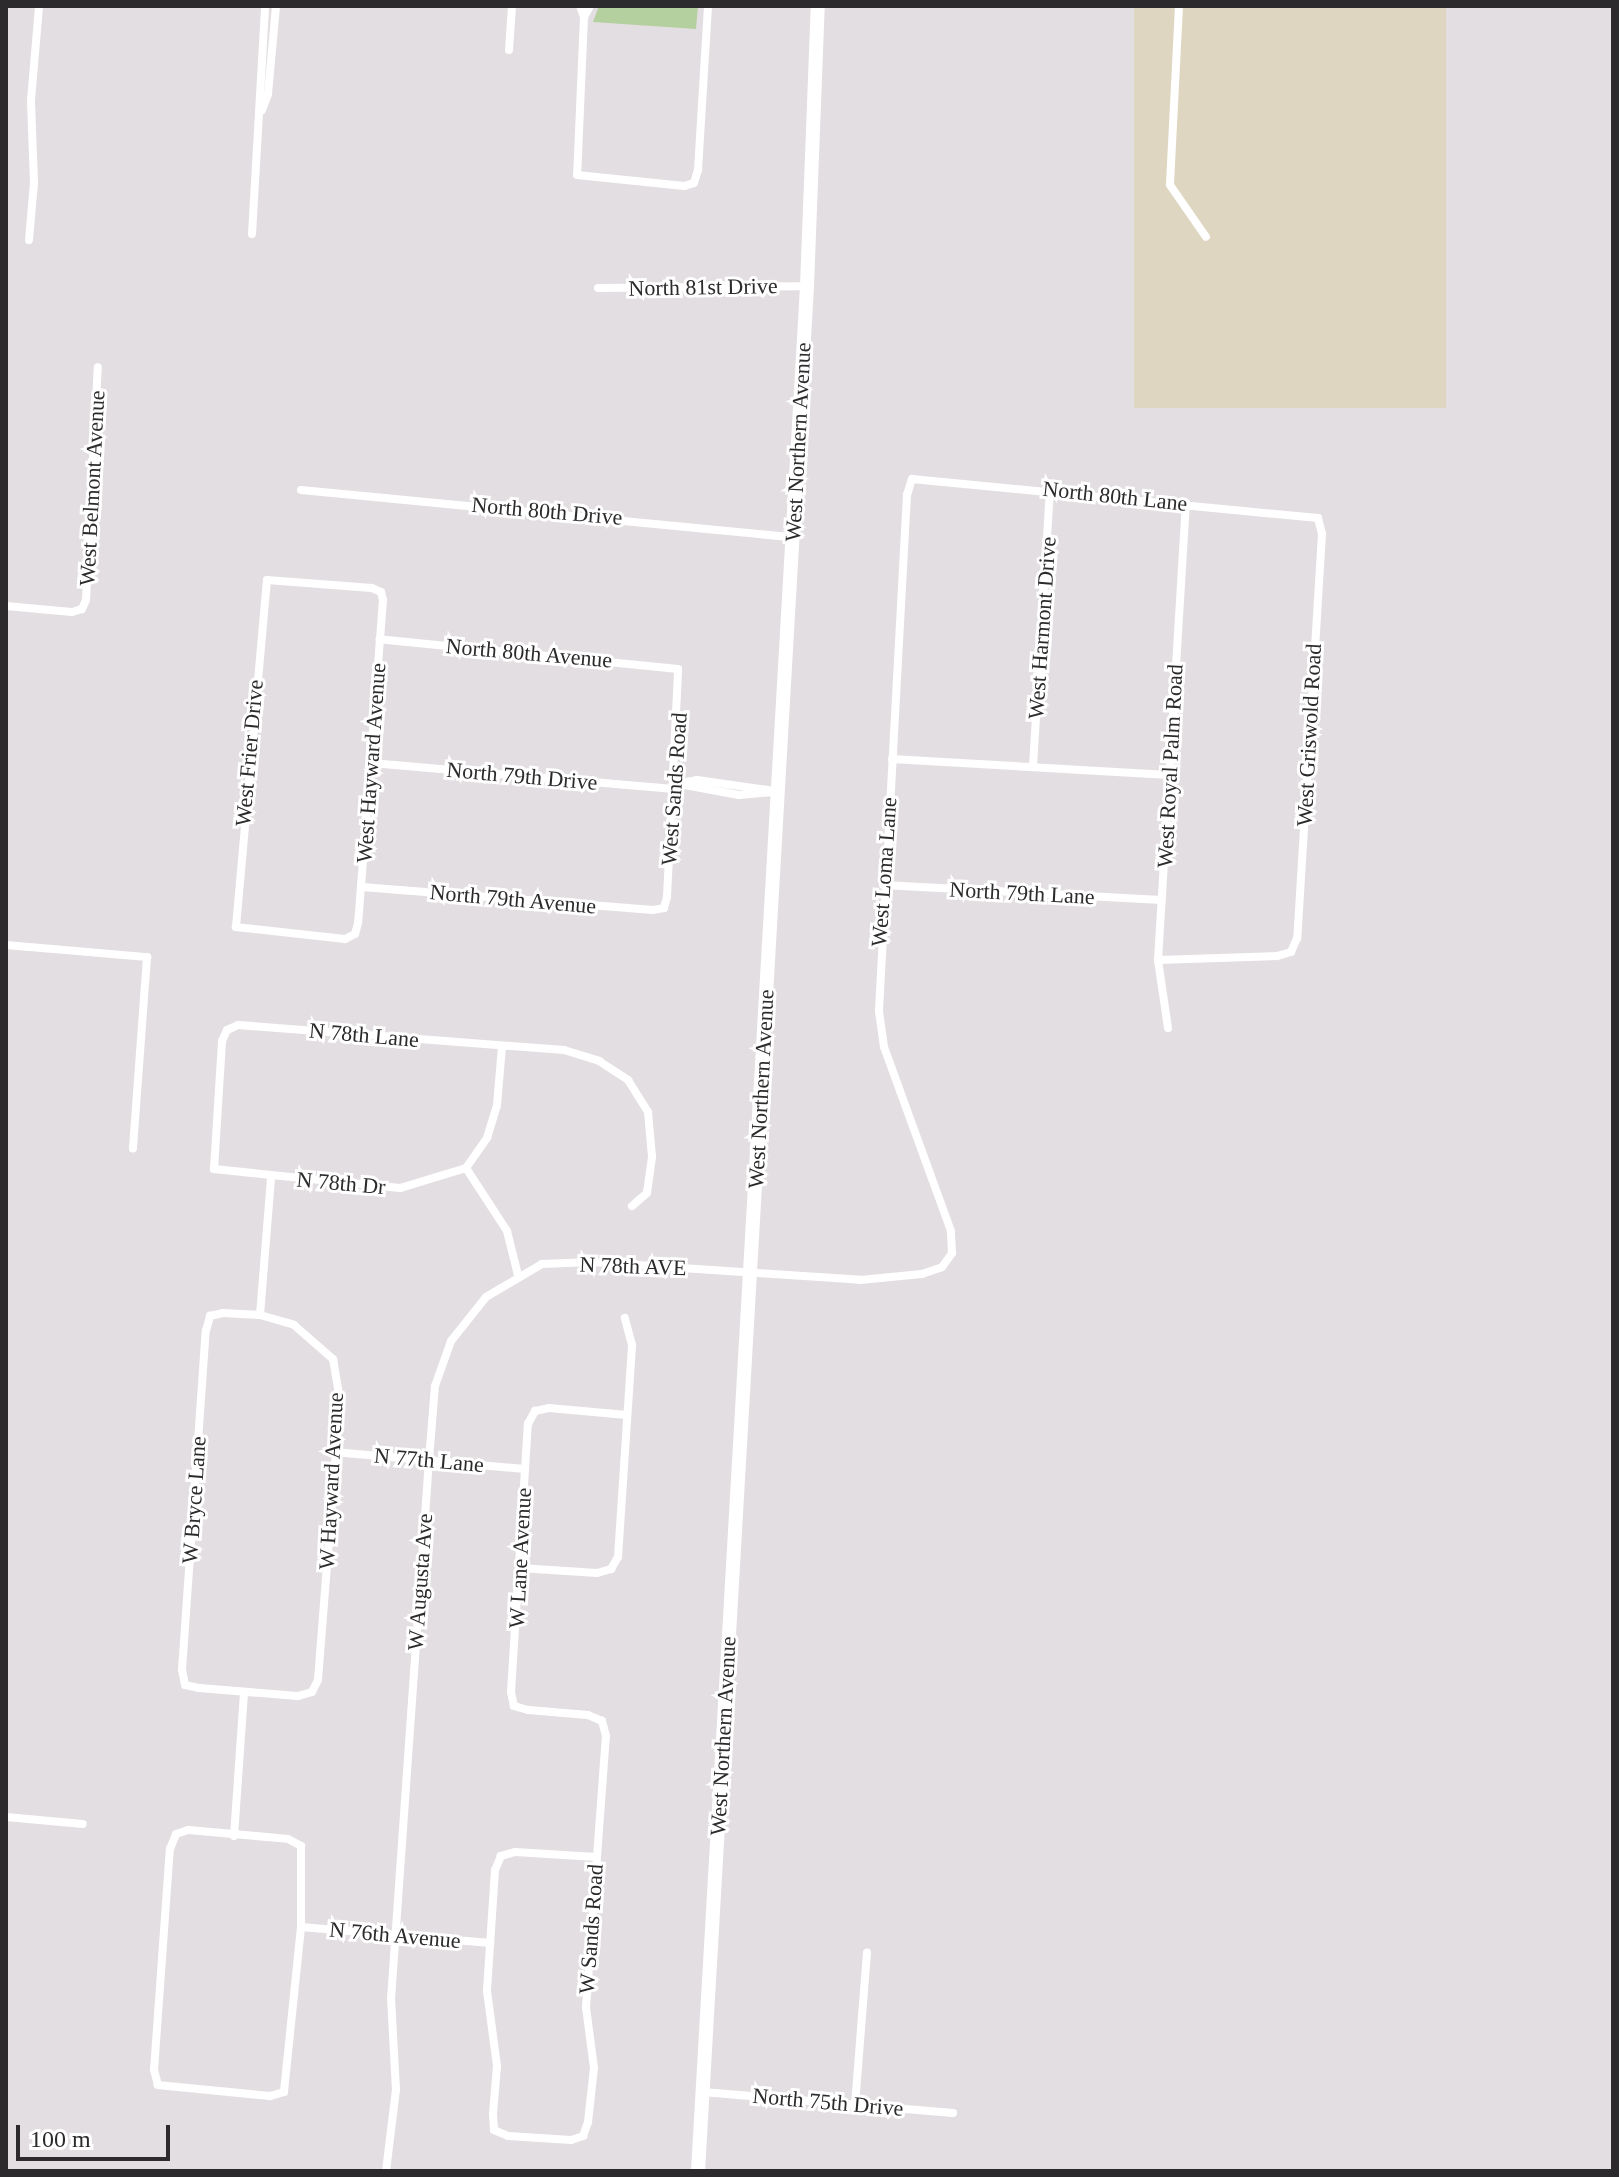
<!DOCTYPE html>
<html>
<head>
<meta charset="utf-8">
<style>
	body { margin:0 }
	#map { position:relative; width:1619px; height:2177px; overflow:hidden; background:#e3dee2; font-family:Georgia,serif }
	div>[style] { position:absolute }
	.industrial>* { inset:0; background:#ded6c1; transform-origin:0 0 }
	.green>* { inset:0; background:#b4d09f }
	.minor>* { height:8px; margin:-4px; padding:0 4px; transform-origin:4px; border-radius:4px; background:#fff }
	.primary>* { height:14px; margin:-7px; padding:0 7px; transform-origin:7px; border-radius:7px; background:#fff }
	span { translate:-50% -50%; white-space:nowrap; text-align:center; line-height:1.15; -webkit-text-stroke:6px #fff; paint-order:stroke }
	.street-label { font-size:22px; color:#2c2a2c }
	.frame { position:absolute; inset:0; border:8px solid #2c2a2c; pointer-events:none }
	.scale { position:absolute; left:16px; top:2125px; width:154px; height:36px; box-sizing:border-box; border:4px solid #2c2a2c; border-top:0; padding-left:10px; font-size:24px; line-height:28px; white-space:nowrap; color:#2c2a2c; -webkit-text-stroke:6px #fff; paint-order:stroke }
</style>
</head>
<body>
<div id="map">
	<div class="industrial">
		<i style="left:1134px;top:6px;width:312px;height:402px"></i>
	</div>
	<div class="green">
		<i style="clip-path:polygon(599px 6px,698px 6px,696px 29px,593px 22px)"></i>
	</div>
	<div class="minor">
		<i style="left:580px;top:6px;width:12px;rotate:70deg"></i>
		<i style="left:584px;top:17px;width:158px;rotate:92.5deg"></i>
		<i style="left:577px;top:175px;width:108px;rotate:5.9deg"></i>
		<i style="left:684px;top:186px;width:10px;rotate:-17deg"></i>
		<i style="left:694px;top:183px;width:14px;rotate:-73deg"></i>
		<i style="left:698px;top:170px;width:164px;rotate:-86.5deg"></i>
		<i style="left:1179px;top:6px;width:179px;rotate:92.9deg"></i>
		<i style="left:1170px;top:185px;width:63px;rotate:55.3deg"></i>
		<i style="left:584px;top:17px;width:13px;rotate:-61deg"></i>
		<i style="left:509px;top:50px;width:44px;rotate:-86.1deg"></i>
		<i style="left:262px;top:110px;width:17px;rotate:-69deg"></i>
		<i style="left:268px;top:94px;width:88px;rotate:-84.8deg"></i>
		<i style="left:252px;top:234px;width:228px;rotate:-86.7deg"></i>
		<i style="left:29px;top:240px;width:57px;rotate:-85deg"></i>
		<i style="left:34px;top:183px;width:83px;rotate:-92.1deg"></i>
		<i style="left:31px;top:100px;width:94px;rotate:-85.1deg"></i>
		<i style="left:598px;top:288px;width:209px;rotate:-0.5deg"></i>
		<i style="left:301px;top:490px;width:493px;rotate:5.5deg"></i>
		<i style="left:267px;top:580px;width:105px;rotate:4.4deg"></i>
		<i style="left:372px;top:588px;width:10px;rotate:24deg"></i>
		<i style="left:381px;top:592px;width:8px;rotate:76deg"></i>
		<i style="left:383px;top:600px;width:324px;rotate:94.4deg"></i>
		<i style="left:358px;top:923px;width:11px;rotate:105deg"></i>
		<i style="left:355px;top:934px;width:11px;rotate:153deg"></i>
		<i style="left:345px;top:939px;width:110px;rotate:-173.7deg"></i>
		<i style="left:236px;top:927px;width:348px;rotate:-84.9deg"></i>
		<i style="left:6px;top:606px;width:66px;rotate:5.2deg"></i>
		<i style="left:72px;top:612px;width:10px;rotate:-17deg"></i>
		<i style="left:82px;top:609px;width:10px;rotate:-66deg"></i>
		<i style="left:86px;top:600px;width:233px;rotate:-87.1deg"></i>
		<i style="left:892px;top:759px;width:277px;rotate:3.3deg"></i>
		<i style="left:371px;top:763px;width:304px;rotate:4.9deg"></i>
		<i style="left:1033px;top:766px;width:278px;rotate:-86.5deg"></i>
		<i style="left:674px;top:783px;width:66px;rotate:10.5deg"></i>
		<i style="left:739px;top:795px;width:38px;rotate:-5deg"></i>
		<i style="left:679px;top:783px;width:18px;rotate:-9deg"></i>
		<i style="left:697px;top:780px;width:72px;rotate:8deg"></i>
		<i style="left:883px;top:885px;width:279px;rotate:3.1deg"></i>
		<i style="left:362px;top:887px;width:292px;rotate:4.5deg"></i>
		<i style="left:653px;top:910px;width:11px;rotate:-10deg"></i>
		<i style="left:664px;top:908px;width:11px;rotate:-75deg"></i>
		<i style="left:667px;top:897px;width:228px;rotate:-87.2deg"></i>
		<i style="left:678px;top:669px;width:300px;rotate:-174.3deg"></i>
		<i style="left:6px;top:945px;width:142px;rotate:4.9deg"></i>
		<i style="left:147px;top:957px;width:192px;rotate:94.2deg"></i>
		<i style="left:1168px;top:1028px;width:69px;rotate:-98.4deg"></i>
		<i style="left:1158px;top:960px;width:458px;rotate:-86.5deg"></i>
		<i style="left:466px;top:1168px;width:69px;rotate:163.1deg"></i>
		<i style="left:400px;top:1188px;width:187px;rotate:-174.2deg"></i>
		<i style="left:214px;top:1169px;width:128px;rotate:-86.4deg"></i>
		<i style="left:222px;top:1041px;width:12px;rotate:-66deg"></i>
		<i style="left:227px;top:1030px;width:12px;rotate:-24deg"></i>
		<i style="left:238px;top:1025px;width:327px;rotate:4.4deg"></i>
		<i style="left:564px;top:1050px;width:37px;rotate:17deg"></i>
		<i style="left:599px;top:1061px;width:35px;rotate:33deg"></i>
		<i style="left:628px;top:1080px;width:38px;rotate:58deg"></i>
		<i style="left:648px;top:1112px;width:45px;rotate:84.9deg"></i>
		<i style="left:652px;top:1157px;width:36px;rotate:98deg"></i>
		<i style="left:647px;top:1193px;width:20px;rotate:139deg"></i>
		<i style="left:466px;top:1168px;width:37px;rotate:-55deg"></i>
		<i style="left:487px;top:1138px;width:34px;rotate:-73deg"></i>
		<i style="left:497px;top:1105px;width:58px;rotate:-85.1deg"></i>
		<i style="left:466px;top:1168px;width:75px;rotate:56.9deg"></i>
		<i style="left:507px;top:1231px;width:45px;rotate:76deg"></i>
		<i style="left:223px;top:1313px;width:37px;rotate:3deg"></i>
		<i style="left:260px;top:1315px;width:35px;rotate:16deg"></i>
		<i style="left:294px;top:1325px;width:52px;rotate:41.1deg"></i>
		<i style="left:333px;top:1359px;width:42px;rotate:80.3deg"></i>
		<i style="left:340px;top:1400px;width:281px;rotate:94.5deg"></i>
		<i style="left:318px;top:1680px;width:13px;rotate:117deg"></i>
		<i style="left:312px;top:1692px;width:15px;rotate:164deg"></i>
		<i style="left:298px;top:1696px;width:99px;rotate:-175.4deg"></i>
		<i style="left:199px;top:1688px;width:14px;rotate:-168deg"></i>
		<i style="left:185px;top:1685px;width:15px;rotate:-101deg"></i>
		<i style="left:182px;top:1670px;width:340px;rotate:-86deg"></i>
		<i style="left:206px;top:1331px;width:16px;rotate:-75deg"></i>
		<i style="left:210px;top:1316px;width:13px;rotate:-13deg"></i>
		<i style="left:260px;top:1315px;width:138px;rotate:-85.4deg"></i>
		<i style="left:334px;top:1452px;width:192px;rotate:5.1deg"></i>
		<i style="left:520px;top:1568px;width:77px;rotate:3.7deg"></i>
		<i style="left:597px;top:1573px;width:15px;rotate:-16deg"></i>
		<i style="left:611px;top:1569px;width:14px;rotate:-60deg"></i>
		<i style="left:618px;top:1557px;width:212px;rotate:-86.2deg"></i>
		<i style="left:632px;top:1345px;width:28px;rotate:-105deg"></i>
		<i style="left:6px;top:1817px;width:77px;rotate:5.2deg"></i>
		<i style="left:188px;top:1830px;width:100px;rotate:5.1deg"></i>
		<i style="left:288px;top:1839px;width:15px;rotate:28deg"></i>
		<i style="left:301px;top:1846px;width:81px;rotate:90deg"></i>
		<i style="left:301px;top:1927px;width:166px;rotate:95.9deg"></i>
		<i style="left:284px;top:2092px;width:15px;rotate:164deg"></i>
		<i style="left:270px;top:2096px;width:113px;rotate:-174.4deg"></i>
		<i style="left:158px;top:2085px;width:16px;rotate:-105deg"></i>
		<i style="left:154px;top:2070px;width:222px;rotate:-85.9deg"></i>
		<i style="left:170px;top:1849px;width:16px;rotate:-68deg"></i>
		<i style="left:176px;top:1834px;width:13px;rotate:-18deg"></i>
		<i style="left:234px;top:1836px;width:144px;rotate:-86deg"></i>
		<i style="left:596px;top:1857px;width:81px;rotate:-176.5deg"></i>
		<i style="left:515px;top:1852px;width:15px;rotate:164deg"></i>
		<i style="left:501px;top:1856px;width:15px;rotate:113deg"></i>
		<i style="left:495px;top:1870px;width:121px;rotate:93.8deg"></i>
		<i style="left:487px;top:1991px;width:76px;rotate:82.4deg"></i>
		<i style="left:497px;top:2066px;width:48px;rotate:94.8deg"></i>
		<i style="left:493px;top:2114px;width:16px;rotate:86deg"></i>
		<i style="left:494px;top:2130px;width:15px;rotate:23deg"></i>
		<i style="left:508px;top:2136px;width:63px;rotate:3.6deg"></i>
		<i style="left:571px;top:2140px;width:13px;rotate:-18deg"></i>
		<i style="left:583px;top:2136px;width:15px;rotate:-70deg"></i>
		<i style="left:588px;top:2122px;width:54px;rotate:-83.7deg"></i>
		<i style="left:594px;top:2068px;width:62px;rotate:-97.5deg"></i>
		<i style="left:586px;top:2007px;width:272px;rotate:-85.8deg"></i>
		<i style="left:606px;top:1736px;width:16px;rotate:-105deg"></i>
		<i style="left:602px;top:1721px;width:15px;rotate:-157deg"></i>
		<i style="left:588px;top:1715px;width:60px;rotate:-175.2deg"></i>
		<i style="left:528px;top:1710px;width:15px;rotate:-164deg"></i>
		<i style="left:514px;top:1706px;width:14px;rotate:-102deg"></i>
		<i style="left:511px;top:1692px;width:269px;rotate:-86.4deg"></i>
		<i style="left:528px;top:1424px;width:15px;rotate:-62deg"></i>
		<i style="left:535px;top:1411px;width:14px;rotate:-12deg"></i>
		<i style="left:549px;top:1408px;width:78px;rotate:5.1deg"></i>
		<i style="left:301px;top:1927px;width:190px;rotate:4.8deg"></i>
		<i style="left:703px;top:2092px;width:251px;rotate:4.8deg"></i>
		<i style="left:855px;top:2105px;width:153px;rotate:-85.5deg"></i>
		<i style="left:386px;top:2171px;width:82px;rotate:-83deg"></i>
		<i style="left:396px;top:2090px;width:91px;rotate:-93.1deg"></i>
		<i style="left:391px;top:1999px;width:540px;rotate:-85.97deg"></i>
		<i style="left:429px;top:1460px;width:74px;rotate:-85.4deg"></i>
		<i style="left:435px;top:1386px;width:48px;rotate:-70.4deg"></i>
		<i style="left:451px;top:1341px;width:56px;rotate:-51.5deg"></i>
		<i style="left:486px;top:1297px;width:65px;rotate:-30.5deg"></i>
		<i style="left:542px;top:1264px;width:50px;rotate:-2.3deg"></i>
		<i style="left:592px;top:1262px;width:269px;rotate:3.8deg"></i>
		<i style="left:860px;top:1280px;width:62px;rotate:-5.5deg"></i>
		<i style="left:922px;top:1274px;width:21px;rotate:-19deg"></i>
		<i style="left:942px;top:1267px;width:17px;rotate:-54deg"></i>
		<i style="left:952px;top:1253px;width:22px;rotate:-93deg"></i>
		<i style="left:951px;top:1231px;width:196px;rotate:-110deg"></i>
		<i style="left:884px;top:1047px;width:37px;rotate:-98deg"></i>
		<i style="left:879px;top:1010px;width:516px;rotate:-86.89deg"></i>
		<i style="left:907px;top:495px;width:17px;rotate:-73deg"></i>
		<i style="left:912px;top:479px;width:408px;rotate:5.5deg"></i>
		<i style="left:1318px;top:518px;width:16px;rotate:76deg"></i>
		<i style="left:1322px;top:534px;width:405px;rotate:93.5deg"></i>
		<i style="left:1297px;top:938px;width:15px;rotate:113deg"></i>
		<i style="left:1291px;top:952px;width:15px;rotate:164deg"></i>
		<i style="left:1277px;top:956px;width:119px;rotate:178.1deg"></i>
	</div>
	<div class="primary">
		<i style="left:698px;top:2171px;width:1888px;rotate:-86.69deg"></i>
		<i style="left:807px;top:286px;width:280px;rotate:-87.8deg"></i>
	</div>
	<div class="street-label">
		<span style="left:703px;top:287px;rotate:-1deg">North 81st Drive</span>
		<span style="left:798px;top:442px;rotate:-87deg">West Northern Avenue</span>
		<span style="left:92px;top:488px;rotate:-87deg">West Belmont Avenue</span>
		<span style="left:1115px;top:496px;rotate:6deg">North 80th Lane</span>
		<span style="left:547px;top:511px;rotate:5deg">North 80th Drive</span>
		<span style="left:1042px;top:628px;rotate:-86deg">West Harmont Drive</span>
		<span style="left:529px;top:653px;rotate:5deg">North 80th Avenue</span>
		<span style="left:1309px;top:735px;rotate:-87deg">West Griswold Road</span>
		<span style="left:249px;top:753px;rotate:-85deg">West Frier Drive</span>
		<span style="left:371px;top:763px;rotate:-86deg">West Hayward Avenue</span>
		<span style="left:1170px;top:766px;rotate:-87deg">West Royal Palm Road</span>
		<span style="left:522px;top:776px;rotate:5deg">North 79th Drive</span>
		<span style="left:674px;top:789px;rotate:-86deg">West Sands Road</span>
		<span style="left:884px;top:872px;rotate:-86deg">West Loma Lane</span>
		<span style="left:1022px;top:893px;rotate:3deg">North 79th Lane</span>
		<span style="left:513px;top:899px;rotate:5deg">North 79th Avenue</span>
		<span style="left:364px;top:1035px;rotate:5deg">N 78th Lane</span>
		<span style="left:761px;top:1089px;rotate:-87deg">West Northern Avenue</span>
		<span style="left:341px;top:1183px;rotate:5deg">N 78th Dr</span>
		<span style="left:633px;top:1266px;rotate:2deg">N 78th AVE</span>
		<span style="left:429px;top:1460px;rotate:5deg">N 77th Lane</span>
		<span style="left:331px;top:1481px;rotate:-87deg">W Hayward Avenue</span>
		<span style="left:194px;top:1500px;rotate:-86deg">W Bryce Lane</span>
		<span style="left:520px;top:1558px;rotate:-87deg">W Lane Avenue</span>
		<span style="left:420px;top:1582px;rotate:-86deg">W Augusta Ave</span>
		<span style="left:723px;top:1736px;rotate:-87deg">West Northern Avenue</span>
		<span style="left:591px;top:1929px;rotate:-86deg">W Sands Road</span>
		<span style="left:395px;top:1935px;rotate:5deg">N 76th Avenue</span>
		<span style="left:828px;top:2102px;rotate:5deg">North 75th Drive</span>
	</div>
	<div class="frame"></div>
	<div class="scale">100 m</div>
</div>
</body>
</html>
